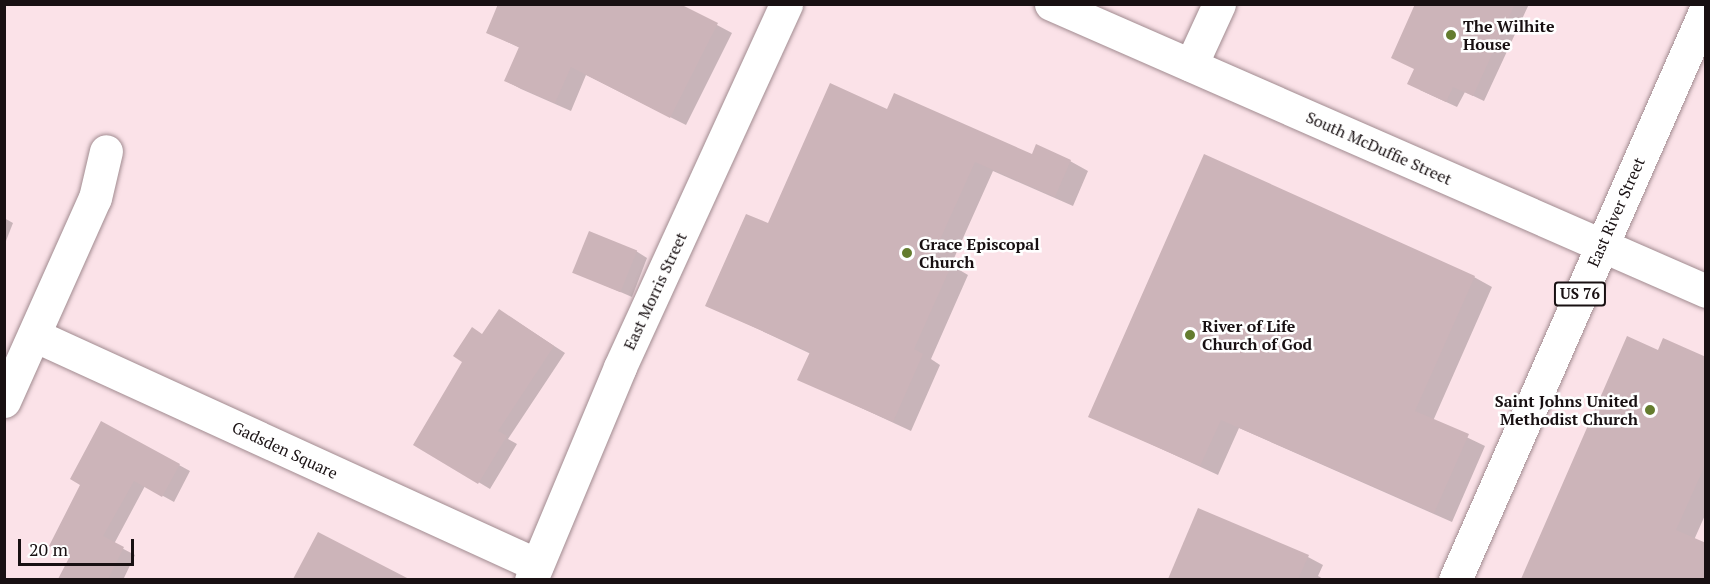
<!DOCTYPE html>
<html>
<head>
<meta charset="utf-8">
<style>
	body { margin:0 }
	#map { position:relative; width:1710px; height:584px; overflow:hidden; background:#fbe2e8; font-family:"PT Serif",serif }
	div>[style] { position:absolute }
	.shadow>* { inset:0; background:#0003 }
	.building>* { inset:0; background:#ccb4b9; transform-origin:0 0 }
	.roads { filter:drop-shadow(0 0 2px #a18b90) drop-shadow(0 0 2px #a18b90) }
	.minor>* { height:33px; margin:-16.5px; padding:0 16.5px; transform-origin:16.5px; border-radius:16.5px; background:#fff }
	.tertiary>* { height:33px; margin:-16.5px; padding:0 16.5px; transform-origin:16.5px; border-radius:16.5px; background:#fff }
	.primary>* { height:33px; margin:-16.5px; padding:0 16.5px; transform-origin:16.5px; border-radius:16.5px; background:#fff }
	.dots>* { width:16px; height:16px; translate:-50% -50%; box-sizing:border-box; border:3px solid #fff; border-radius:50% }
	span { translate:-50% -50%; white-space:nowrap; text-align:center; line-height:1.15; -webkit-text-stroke:5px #fff; paint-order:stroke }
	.shield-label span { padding:2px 4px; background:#fff; border:2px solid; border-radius:4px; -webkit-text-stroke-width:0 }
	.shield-label { font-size:15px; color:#181012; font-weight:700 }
	.poi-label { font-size:16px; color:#181012; font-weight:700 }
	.left { translate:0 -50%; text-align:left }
	.right { translate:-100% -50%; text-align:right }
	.street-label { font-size:16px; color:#181012 }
	.frame { position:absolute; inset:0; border:6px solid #181012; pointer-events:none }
	.scale { position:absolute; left:18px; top:539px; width:116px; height:27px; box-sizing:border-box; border:3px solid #181012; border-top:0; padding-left:8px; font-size:18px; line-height:21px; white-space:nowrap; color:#181012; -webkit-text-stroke:4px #fff; paint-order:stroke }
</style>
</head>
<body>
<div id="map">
	<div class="shadow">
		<i style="clip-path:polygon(1451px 4px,1529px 4px,1484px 101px,1465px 92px,1457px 107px,1420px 90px)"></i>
		<i style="clip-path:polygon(717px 25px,732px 33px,686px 125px,586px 75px,571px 111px,521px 89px,506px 81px,520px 48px,487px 32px)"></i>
		<i style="clip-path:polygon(888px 111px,1033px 156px,1070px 161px,1088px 171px,1073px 206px,993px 171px,951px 265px,968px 275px,931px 359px,940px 365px,911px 431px,799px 379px,811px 354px,707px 305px,769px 225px)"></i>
		<i style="clip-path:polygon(4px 218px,13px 223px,4px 246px)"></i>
		<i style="clip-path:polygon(636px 251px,647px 258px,632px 297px,574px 272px)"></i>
		<i style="clip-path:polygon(1474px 277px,1492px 287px,1433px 421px,1485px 446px,1452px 522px,1239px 428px,1218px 475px,1090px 416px)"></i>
		<i style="clip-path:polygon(510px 317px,565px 353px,508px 439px,517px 444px,490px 489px,415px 444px,483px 335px)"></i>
		<i style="clip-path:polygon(1628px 338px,1659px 351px,1706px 358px,1706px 513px,1694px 540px,1706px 545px,1706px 580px,1522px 580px)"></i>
		<i style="clip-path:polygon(179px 465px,190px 471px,174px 502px,145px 486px,114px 544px,135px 555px,123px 580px,71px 580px,62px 574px,71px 556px,82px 484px)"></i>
		<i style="clip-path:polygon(319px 534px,406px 580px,294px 580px)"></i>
		<i style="clip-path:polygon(1308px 557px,1323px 565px,1318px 576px,1325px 580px,1182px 580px,1172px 574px)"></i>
	</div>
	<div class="building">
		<i style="clip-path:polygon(498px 4px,680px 4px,718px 23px,670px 118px,571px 67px,555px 103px,504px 81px,519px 47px,486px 33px)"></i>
		<i style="clip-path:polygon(1415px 4px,1515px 4px,1473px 96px,1453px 87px,1446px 102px,1407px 84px,1414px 69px,1391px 58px)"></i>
		<i style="clip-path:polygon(830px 83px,887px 109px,894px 93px,1032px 154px,1036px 144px,1071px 160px,1055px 197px,975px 162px,933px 255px,952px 264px,914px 349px,923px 354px,893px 422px,797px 380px,810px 352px,705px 306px,746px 214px,768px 223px)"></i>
		<i style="clip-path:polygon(1204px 154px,1475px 276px,1415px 411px,1469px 434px,1434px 513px,1221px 420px,1200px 466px,1088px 417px)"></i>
		<i style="left:589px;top:231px;width:52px;height:45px;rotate:22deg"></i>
		<i style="clip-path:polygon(499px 309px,554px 346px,498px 431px,507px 436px,478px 484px,413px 445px,462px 362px,453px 356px,472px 327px,482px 334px)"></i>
		<i style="clip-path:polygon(1627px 336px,1658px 350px,1663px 338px,1706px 357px,1706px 463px,1676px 530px,1706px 543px,1706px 579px,1521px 579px)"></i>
		<i style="clip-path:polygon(101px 421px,180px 464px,162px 497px,134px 481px,103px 536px,124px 547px,108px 579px,58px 579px,70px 556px,49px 546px,80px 485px,70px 479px)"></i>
		<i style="clip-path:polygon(1198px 508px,1309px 555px,1298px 579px,1168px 579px)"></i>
		<i style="clip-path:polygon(318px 532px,409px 579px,293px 579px)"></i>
	</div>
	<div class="roads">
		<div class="minor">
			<i style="left:1191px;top:65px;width:67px;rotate:-65.3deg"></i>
			<i style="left:34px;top:335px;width:553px;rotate:24.57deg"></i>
			<i style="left:4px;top:401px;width:222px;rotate:-65.9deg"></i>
			<i style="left:95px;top:198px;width:48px;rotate:-76.8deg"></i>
			<i style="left:531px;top:580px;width:231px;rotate:-67.3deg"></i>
			<i style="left:620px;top:367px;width:399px;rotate:-65.4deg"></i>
		</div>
		<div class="tertiary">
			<i style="left:1051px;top:4px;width:715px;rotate:23.66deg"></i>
		</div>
		<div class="primary">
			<i style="left:1455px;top:580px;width:624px;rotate:-66.27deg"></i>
		</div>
	</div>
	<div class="dots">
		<i style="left:1451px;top:35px;background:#647c2e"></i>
		<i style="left:907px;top:253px;background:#647c2e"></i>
		<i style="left:1190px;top:335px;background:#647c2e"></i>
		<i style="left:1650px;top:410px;background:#647c2e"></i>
	</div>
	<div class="shield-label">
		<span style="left:1580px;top:294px">US 76</span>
	</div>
	<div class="poi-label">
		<span class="left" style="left:1463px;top:35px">The Wilhite<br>House</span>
		<span class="left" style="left:919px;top:253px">Grace Episcopal<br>Church</span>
		<span class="left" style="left:1202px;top:335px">River of Life<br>Church of God</span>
		<span class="right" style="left:1638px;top:410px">Saint Johns United<br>Methodist Church</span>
	</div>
	<div class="street-label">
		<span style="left:1379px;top:148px;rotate:24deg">South McDuffie Street</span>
		<span style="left:1616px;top:212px;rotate:-66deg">East River Street</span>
		<span style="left:655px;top:291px;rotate:-65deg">East Morris Street</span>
		<span style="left:285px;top:450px;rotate:25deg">Gadsden Square</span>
	</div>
	<div class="frame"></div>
	<div class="scale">20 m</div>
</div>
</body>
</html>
